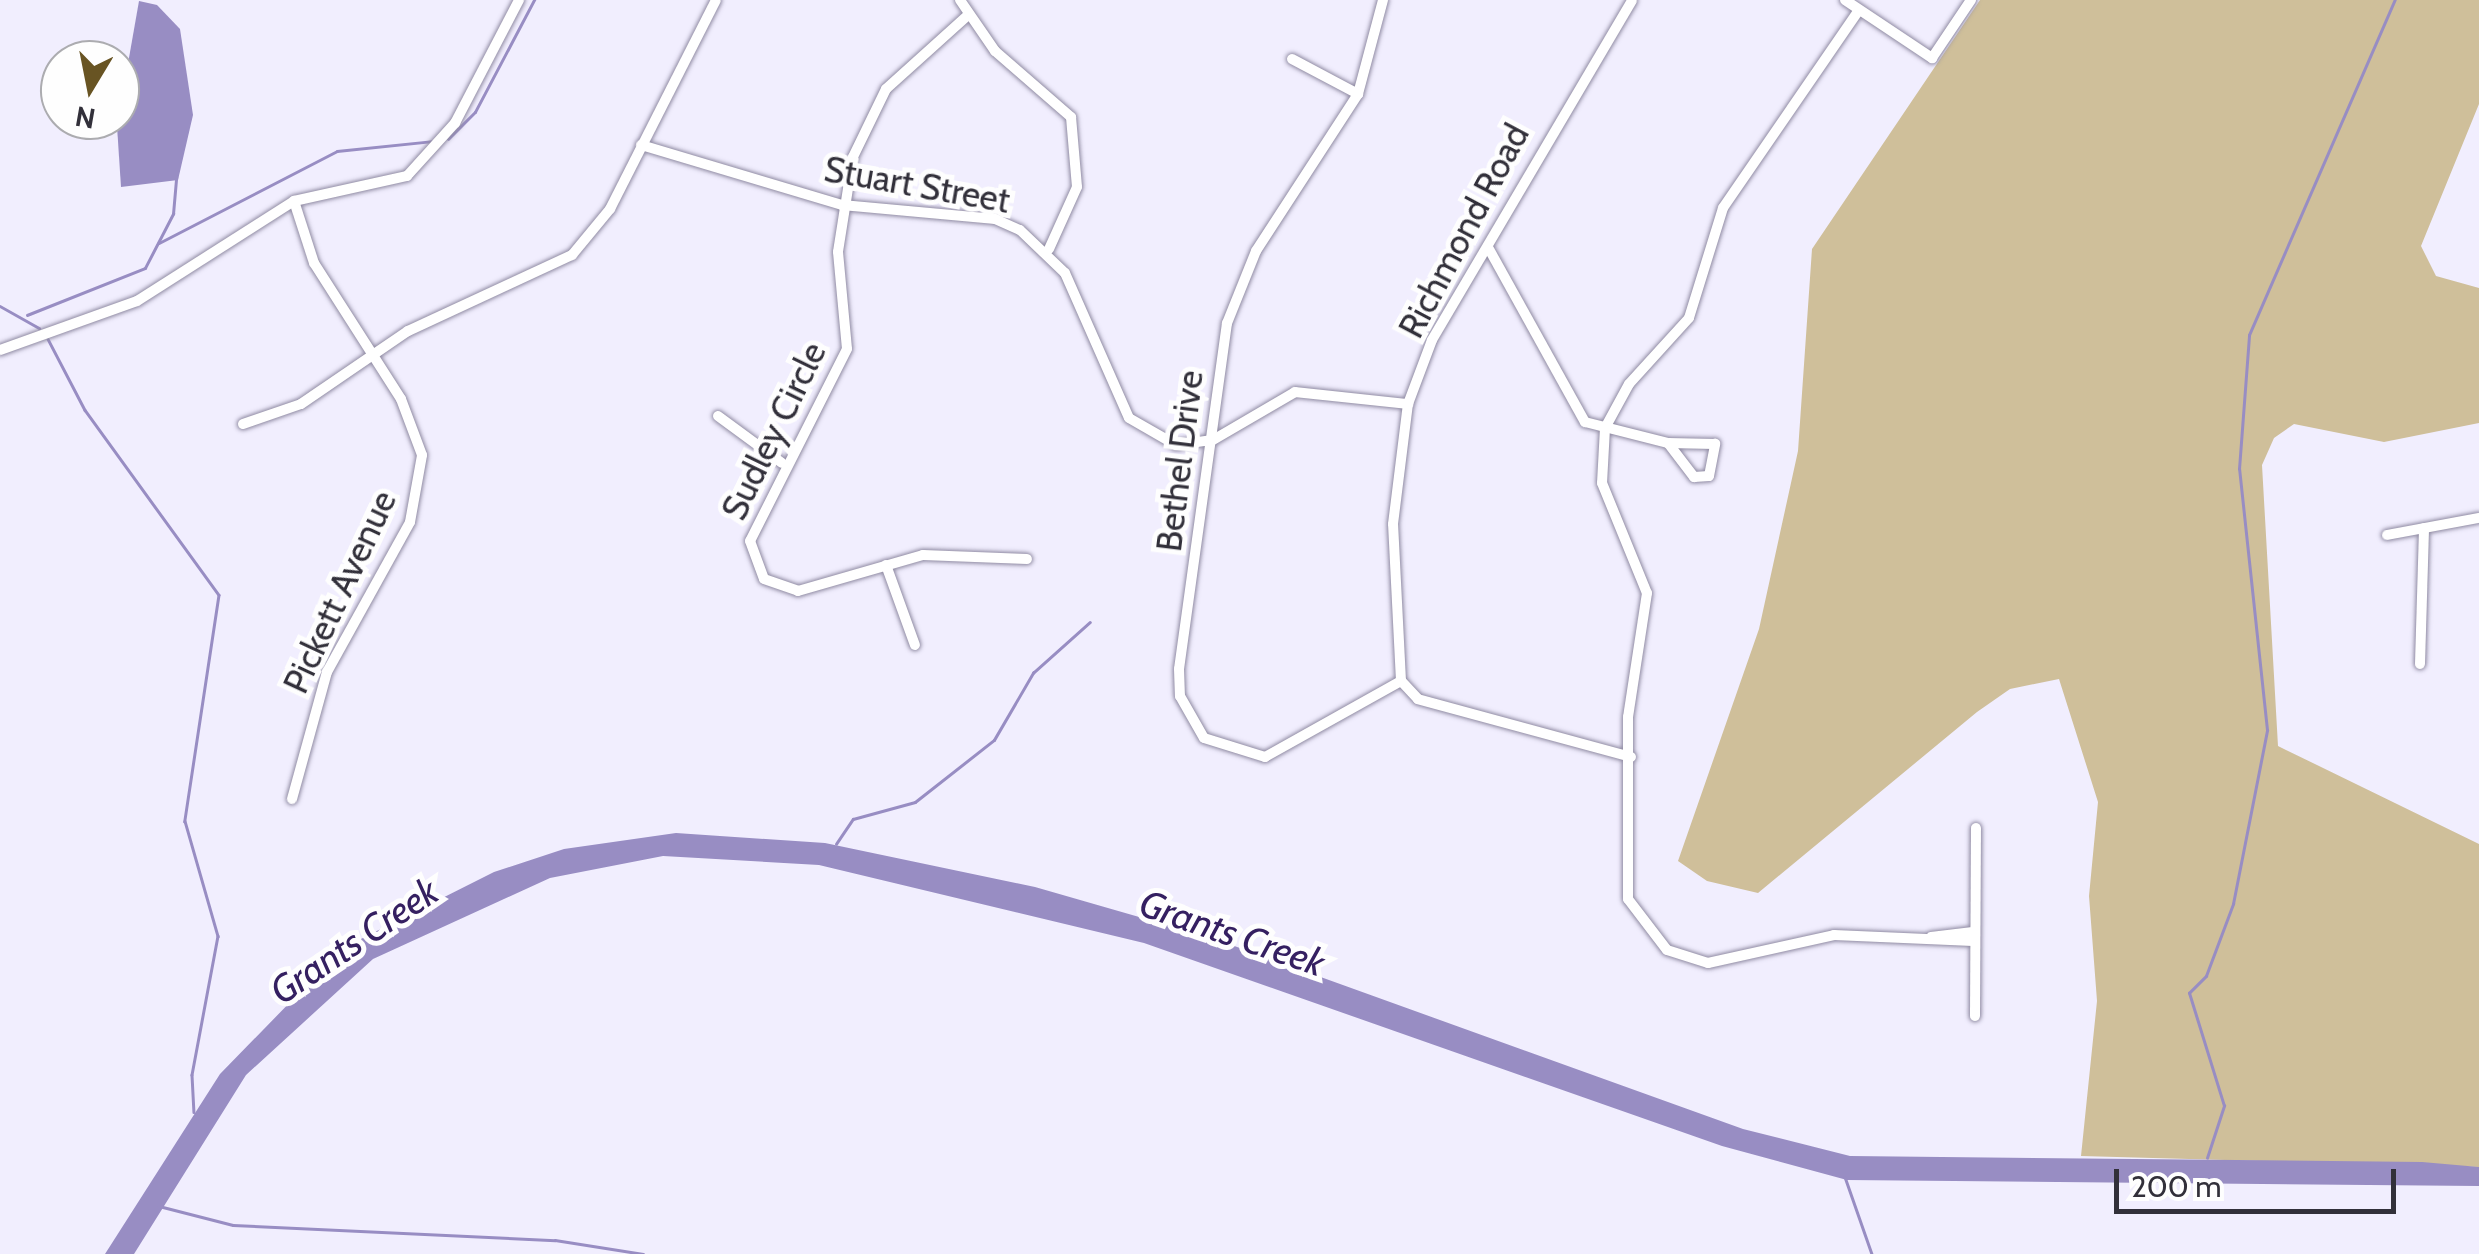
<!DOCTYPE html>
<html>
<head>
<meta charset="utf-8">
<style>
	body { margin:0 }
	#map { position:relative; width:2479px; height:1254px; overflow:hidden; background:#f1eefe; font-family:Cabin,sans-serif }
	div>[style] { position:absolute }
	.green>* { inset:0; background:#cfbf9a }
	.water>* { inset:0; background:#988dc3 }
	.stream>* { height:2.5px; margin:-1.25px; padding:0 1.25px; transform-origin:1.25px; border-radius:1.25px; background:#988dc3 }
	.roads { filter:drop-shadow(0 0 2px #908ba3) drop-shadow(0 0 2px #908ba3) }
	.minor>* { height:10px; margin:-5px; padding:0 5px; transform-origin:5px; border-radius:5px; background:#fff }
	span { translate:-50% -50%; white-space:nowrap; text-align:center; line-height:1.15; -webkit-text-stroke:10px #fefefe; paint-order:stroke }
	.street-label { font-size:35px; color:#32303a }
	.water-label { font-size:38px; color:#352061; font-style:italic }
	.north { position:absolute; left:40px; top:40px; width:100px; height:100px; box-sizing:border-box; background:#fefefe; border:2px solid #acacb0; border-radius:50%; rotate:190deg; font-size:28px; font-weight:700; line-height:40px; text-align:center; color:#32303a }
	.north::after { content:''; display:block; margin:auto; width:35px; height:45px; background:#685423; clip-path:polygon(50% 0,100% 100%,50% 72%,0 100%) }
	.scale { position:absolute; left:2114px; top:1169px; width:282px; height:45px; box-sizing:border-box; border:5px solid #32303a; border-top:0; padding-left:12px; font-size:30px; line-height:35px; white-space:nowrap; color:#32303a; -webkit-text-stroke:8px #fefefe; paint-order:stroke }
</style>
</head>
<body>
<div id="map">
	<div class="green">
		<i style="clip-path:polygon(1980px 0,2479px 0,2479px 104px,2421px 246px,2436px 276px,2479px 288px,2479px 423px,2384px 442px,2294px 424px,2274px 438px,2262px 465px,2278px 746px,2479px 844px,2479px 1167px,2081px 1156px,2097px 1001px,2089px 896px,2098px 802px,2059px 679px,2010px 689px,1977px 712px,1758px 893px,1707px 881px,1678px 861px,1759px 629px,1798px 451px,1812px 249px)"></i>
	</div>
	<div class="water">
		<i style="clip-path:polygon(139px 1px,157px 5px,180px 29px,193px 115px,178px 180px,121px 187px,117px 126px)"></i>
		<i style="clip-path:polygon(676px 833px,825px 843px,1035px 887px,1212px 938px,1743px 1129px,1850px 1156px,2422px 1162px,2479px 1167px,2479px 1186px,1847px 1180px,1722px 1146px,1144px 943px,819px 865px,663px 856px,550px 878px,373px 959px,246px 1075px,134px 1254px,105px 1254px,220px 1074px,343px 948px,494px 872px,564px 849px)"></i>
	</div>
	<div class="stream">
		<i style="left:448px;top:139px;width:38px;rotate:-45deg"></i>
		<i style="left:475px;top:112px;width:127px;rotate:-62.2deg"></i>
		<i style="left:159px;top:243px;width:200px;rotate:-27.3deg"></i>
		<i style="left:337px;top:151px;width:98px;rotate:-5.9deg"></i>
		<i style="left:0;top:306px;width:45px;rotate:29.4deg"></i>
		<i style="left:27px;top:315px;width:127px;rotate:-21.7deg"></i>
		<i style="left:145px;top:268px;width:61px;rotate:-62.6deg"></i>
		<i style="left:173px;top:214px;width:37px;rotate:-85deg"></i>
		<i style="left:48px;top:339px;width:80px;rotate:62.5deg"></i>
		<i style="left:85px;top:410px;width:228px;rotate:54.1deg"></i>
		<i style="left:219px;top:595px;width:229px;rotate:98.6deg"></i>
		<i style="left:185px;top:821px;width:120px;rotate:74deg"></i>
		<i style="left:218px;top:936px;width:141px;rotate:100.6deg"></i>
		<i style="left:192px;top:1075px;width:37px;rotate:87deg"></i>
		<i style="left:836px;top:844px;width:30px;rotate:-56deg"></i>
		<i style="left:853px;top:819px;width:64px;rotate:-15.3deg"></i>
		<i style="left:915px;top:802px;width:100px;rotate:-38.1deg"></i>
		<i style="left:994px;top:740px;width:78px;rotate:-59.8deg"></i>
		<i style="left:1033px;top:673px;width:76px;rotate:-41.8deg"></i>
		<i style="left:2207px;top:1158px;width:55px;rotate:-71.9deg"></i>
		<i style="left:2224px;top:1106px;width:118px;rotate:-107.2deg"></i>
		<i style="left:2189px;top:993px;width:24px;rotate:-45deg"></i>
		<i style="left:2206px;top:976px;width:77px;rotate:-69.4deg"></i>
		<i style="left:2233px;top:904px;width:177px;rotate:-78.9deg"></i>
		<i style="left:2267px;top:730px;width:262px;rotate:-96.1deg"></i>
		<i style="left:2239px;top:469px;width:134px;rotate:-85.7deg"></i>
		<i style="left:2249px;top:335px;width:365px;rotate:-66.5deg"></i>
		<i style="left:1845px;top:1177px;width:82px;rotate:70.7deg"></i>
		<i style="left:159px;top:1206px;width:76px;rotate:14.4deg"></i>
		<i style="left:233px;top:1225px;width:322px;rotate:2.7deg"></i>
		<i style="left:555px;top:1240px;width:89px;rotate:9deg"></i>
	</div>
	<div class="roads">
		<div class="minor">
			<i style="left:960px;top:0;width:62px;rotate:55.5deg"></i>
			<i style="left:995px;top:51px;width:101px;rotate:41deg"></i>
			<i style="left:1071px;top:117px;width:70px;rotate:85.1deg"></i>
			<i style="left:1077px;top:187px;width:68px;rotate:114.3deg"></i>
			<i style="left:1383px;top:0;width:97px;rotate:104.9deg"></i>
			<i style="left:1358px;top:94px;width:187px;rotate:123deg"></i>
			<i style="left:1256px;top:251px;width:78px;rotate:111.9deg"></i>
			<i style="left:1227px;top:323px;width:349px;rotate:97.9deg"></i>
			<i style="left:1179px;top:669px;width:27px;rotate:88deg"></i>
			<i style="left:1180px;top:696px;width:48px;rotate:60.3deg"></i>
			<i style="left:1204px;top:738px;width:64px;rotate:17.3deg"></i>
			<i style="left:1265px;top:757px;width:156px;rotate:-29.2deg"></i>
			<i style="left:1845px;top:0;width:105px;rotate:33.7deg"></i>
			<i style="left:1932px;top:58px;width:70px;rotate:-56.1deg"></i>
			<i style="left:1859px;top:10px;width:240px;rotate:124.5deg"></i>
			<i style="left:1723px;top:208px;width:115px;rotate:107.2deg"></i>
			<i style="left:1689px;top:318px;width:89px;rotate:132.3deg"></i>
			<i style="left:1629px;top:384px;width:50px;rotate:118.6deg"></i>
			<i style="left:1605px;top:428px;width:55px;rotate:93.1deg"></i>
			<i style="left:1602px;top:483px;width:119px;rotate:67.8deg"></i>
			<i style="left:1647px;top:593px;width:125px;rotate:98.7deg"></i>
			<i style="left:1628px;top:717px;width:182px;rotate:90deg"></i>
			<i style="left:1628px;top:899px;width:64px;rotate:52.6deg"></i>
			<i style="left:1667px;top:950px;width:43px;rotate:17.6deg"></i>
			<i style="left:1708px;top:963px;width:129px;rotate:-12.5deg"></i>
			<i style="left:1834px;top:935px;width:139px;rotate:2.5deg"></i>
			<i style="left:967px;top:16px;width:109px;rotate:138deg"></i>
			<i style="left:886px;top:89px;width:76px;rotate:115.9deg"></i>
			<i style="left:853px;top:157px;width:96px;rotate:99deg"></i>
			<i style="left:838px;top:252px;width:97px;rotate:84.7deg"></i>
			<i style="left:847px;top:349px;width:215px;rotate:116.8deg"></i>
			<i style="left:750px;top:541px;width:40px;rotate:69.8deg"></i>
			<i style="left:764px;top:579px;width:36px;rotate:19deg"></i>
			<i style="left:798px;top:591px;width:130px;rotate:-16.1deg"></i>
			<i style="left:923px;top:555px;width:104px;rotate:2.2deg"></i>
			<i style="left:1292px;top:59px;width:75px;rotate:27.9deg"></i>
			<i style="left:641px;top:145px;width:210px;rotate:16.6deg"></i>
			<i style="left:842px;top:205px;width:154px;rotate:5.2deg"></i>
			<i style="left:995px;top:219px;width:27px;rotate:24deg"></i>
			<i style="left:1020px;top:230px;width:62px;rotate:43.7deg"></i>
			<i style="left:1065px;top:273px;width:158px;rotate:66.2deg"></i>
			<i style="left:1129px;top:418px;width:54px;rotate:29.9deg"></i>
			<i style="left:1176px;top:445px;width:37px;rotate:-8deg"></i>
			<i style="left:1213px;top:440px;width:95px;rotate:-30.3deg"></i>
			<i style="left:1295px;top:392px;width:114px;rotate:6.1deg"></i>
			<i style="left:1489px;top:249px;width:198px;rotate:61deg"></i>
			<i style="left:1585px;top:422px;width:86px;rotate:14.2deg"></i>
			<i style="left:1668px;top:443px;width:43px;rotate:52.6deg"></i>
			<i style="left:1694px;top:477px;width:15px;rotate:-4deg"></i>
			<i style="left:1709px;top:476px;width:33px;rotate:-79deg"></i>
			<i style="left:1715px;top:444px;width:47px;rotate:-178.8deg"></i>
			<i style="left:0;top:350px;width:145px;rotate:-19.7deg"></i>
			<i style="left:137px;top:301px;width:186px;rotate:-32.5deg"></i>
			<i style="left:294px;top:201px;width:116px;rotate:-12.5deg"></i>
			<i style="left:407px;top:176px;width:72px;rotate:-47.8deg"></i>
			<i style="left:455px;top:123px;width:139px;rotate:-62.5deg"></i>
			<i style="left:718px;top:416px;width:79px;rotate:36.3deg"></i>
			<i style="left:243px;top:424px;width:61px;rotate:-19deg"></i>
			<i style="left:301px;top:404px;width:130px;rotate:-34.3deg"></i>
			<i style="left:408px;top:331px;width:181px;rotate:-24.9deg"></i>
			<i style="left:572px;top:255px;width:60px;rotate:-50.4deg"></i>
			<i style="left:610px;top:209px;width:234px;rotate:-63.1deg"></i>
			<i style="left:2387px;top:535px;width:94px;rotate:-10.5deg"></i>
			<i style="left:886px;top:565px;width:85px;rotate:70.1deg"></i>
			<i style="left:2420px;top:664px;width:136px;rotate:-88.3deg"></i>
			<i style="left:1631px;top:757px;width:221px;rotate:-164.8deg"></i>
			<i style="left:1418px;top:699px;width:25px;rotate:-133deg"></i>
			<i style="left:1401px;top:681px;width:157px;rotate:-92.9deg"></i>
			<i style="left:1393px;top:524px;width:121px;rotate:-82.9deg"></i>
			<i style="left:1408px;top:404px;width:68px;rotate:-69.4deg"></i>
			<i style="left:1432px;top:340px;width:394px;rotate:-59.5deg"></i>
			<i style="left:292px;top:799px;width:132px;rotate:-74.6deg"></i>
			<i style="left:327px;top:672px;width:171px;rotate:-61deg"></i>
			<i style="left:410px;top:522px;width:68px;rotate:-79.8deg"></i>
			<i style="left:422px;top:455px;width:60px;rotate:-110.6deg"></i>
			<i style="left:401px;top:399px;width:161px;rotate:-122.6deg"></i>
			<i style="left:314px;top:263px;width:65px;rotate:-107.9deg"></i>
			<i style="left:1931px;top:937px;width:42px;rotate:-6.8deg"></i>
			<i style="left:1975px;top:1016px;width:188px;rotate:-89.7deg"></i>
		</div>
	</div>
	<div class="street-label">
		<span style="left:917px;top:185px;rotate:10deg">Stuart Street</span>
		<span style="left:1464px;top:231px;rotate:-62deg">Richmond Road</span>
		<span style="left:774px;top:431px;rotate:-64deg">Sudley Circle</span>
		<span style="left:1180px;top:461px;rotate:-83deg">Bethel Drive</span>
		<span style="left:340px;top:592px;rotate:-65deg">Pickett Avenue</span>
	</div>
	<div class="water-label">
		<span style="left:1232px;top:933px;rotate:19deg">Grants Creek</span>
		<span style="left:354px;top:941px;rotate:-34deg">Grants Creek</span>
	</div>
	<div class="north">N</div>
	<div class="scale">200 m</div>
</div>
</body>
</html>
